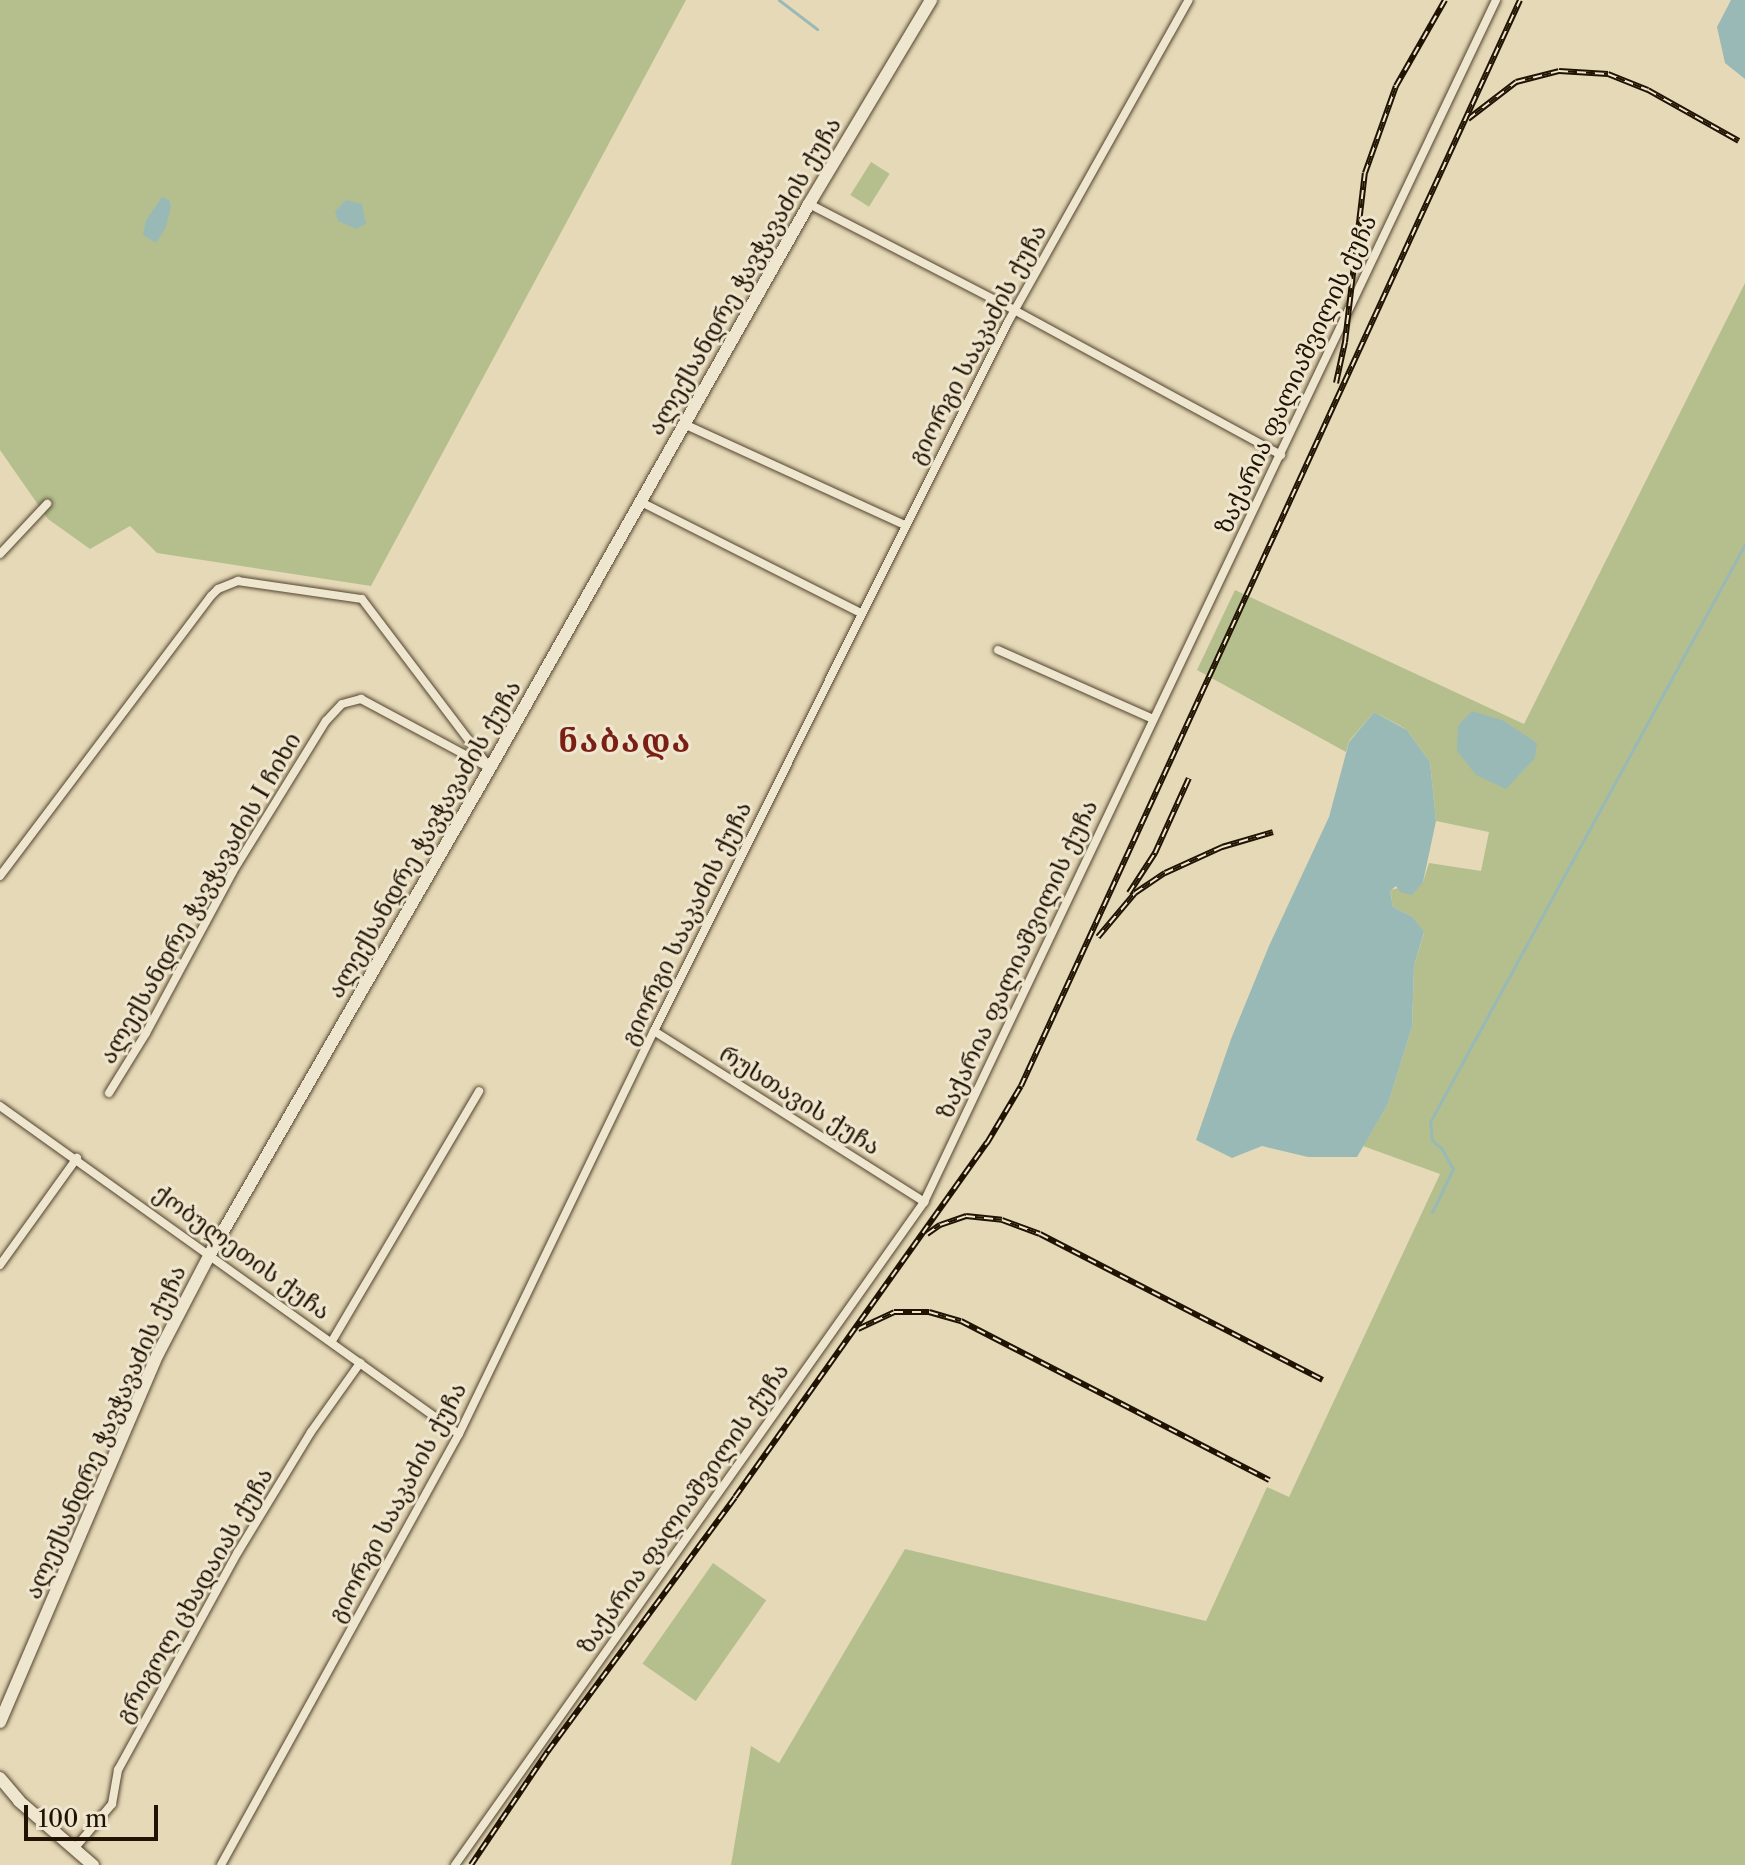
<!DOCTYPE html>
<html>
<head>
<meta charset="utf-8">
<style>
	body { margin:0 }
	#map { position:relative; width:1745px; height:1865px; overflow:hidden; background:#e6d9b7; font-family:"Libre Caslon Text","Noto Serif Georgian",serif }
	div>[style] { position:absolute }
	.green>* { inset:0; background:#b5bf8e; transform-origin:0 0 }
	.water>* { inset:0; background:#99b9b6 }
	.stream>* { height:3px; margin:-1.5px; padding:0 1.5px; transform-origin:1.5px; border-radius:1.5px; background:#99b9b6 }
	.roads { filter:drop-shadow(0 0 2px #52442f) drop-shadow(0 0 2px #52442f) }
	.street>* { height:8px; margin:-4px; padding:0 4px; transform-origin:4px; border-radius:4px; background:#efe6d0 }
	.secondary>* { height:12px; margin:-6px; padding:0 6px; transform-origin:6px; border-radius:6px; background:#efe6d0 }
	.rail>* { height:6px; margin-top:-3px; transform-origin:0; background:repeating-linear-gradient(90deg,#efe6d0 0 9px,#201302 0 18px); box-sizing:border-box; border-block:2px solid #201302 }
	span { translate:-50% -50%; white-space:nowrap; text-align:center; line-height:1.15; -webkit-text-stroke:6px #efe6d0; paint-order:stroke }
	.street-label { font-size:24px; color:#201302 }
	.district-label { font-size:32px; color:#7a1f14; font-weight:700; letter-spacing:2px }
	.scale { position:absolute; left:24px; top:1805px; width:134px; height:36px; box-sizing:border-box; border:4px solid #201302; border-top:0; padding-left:10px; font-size:24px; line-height:28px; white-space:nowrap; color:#201302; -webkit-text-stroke:6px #efe6d0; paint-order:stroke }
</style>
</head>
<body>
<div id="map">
	<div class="green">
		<i style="clip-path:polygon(0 0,686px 0,371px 586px,157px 553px,130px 526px,90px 549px,48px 519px,0 450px)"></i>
		<i style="left:871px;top:162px;width:22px;height:39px;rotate:32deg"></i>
		<i style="clip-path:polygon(1745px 283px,1745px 1865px,731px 1865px,751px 1746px,779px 1763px,905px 1549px,1206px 1621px,1267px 1487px,1289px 1497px,1440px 1174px,1363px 1146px,1388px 1104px,1412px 1027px,1414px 966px,1424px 933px,1413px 917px,1393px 907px,1390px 890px,1423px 882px,1429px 863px,1481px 871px,1489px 832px,1436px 821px,1430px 762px,1407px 730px,1399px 725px,1374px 712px,1349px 741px,1346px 752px,1197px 670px,1235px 590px,1524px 724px)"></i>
		<i style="left:713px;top:1563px;width:65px;height:123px;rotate:35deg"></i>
	</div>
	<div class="water">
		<i style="clip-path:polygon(1731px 0,1745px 0,1745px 79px,1725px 63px,1717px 27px)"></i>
		<i style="clip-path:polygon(162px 197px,169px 200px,171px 207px,166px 227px,156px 243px,143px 235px,146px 220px)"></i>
		<i style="clip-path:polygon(346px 200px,362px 204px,366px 224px,356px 229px,338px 221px,335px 211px)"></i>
		<i style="clip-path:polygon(1472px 711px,1502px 720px,1537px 743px,1535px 758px,1506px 789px,1476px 775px,1457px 751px,1458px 726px)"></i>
		<i style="clip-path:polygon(1374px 712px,1407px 730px,1430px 762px,1436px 821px,1423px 882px,1412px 895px,1400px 892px,1396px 886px,1390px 891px,1393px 907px,1413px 917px,1424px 932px,1414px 966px,1412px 1027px,1388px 1104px,1357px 1157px,1308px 1157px,1262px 1146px,1232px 1158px,1196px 1140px,1231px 1039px,1269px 946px,1329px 817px,1349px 742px)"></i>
	</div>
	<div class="stream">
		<i style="left:779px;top:0;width:48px;rotate:37.3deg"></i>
		<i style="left:1432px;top:1212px;width:48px;rotate:-64deg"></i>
		<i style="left:1453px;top:1169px;width:23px;rotate:-119deg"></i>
		<i style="left:1442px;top:1149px;width:13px;rotate:-138deg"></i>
		<i style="left:1432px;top:1140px;width:18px;rotate:-96deg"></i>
		<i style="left:1430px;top:1122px;width:658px;rotate:-61.41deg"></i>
	</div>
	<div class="roads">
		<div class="street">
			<i style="left:809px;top:204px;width:231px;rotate:27.3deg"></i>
			<i style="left:1014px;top:310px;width:304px;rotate:28.5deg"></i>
			<i style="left:684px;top:424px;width:243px;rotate:24.6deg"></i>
			<i style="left:641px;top:502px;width:246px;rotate:26.8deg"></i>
			<i style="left:0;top:554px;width:69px;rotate:-46.8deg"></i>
			<i style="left:998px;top:650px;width:170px;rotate:24deg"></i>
			<i style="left:0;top:876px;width:351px;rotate:-53deg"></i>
			<i style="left:211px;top:596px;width:10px;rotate:-45deg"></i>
			<i style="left:218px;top:589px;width:22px;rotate:-22deg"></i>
			<i style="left:238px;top:581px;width:125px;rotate:8.3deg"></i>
			<i style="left:362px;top:599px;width:212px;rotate:52.9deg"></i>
			<i style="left:654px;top:1031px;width:320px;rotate:32.3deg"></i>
			<i style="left:109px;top:1093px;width:70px;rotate:-58.3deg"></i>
			<i style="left:146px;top:1033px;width:182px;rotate:-61.7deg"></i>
			<i style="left:232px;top:873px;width:179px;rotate:-58.3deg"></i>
			<i style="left:326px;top:721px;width:23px;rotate:-47deg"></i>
			<i style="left:342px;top:704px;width:20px;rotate:-15deg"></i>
			<i style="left:361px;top:699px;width:142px;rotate:28.2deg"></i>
			<i style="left:0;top:1106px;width:564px;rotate:35.55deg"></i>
			<i style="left:0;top:1265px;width:132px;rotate:-54.3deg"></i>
			<i style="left:332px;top:1341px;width:290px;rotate:-59.5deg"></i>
			<i style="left:74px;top:1849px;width:59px;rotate:-49.8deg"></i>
			<i style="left:112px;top:1804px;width:35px;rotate:-80deg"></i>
			<i style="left:118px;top:1770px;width:249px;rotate:-61.2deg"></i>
			<i style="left:238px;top:1552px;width:140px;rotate:-58.7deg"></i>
			<i style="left:311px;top:1432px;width:85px;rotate:-54.6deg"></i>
			<i style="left:221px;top:1865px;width:492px;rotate:-61.1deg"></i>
			<i style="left:459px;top:1434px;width:448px;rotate:-64.2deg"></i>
			<i style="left:654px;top:1031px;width:792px;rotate:-63.47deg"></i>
			<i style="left:1008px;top:322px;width:369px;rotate:-60.7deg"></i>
			<i style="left:455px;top:1865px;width:812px;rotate:-54.72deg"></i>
			<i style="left:924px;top:1202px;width:1331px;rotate:-64.55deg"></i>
		</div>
		<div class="secondary">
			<i style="left:0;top:1722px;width:400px;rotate:-66.8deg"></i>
			<i style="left:158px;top:1354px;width:113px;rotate:-62.5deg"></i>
			<i style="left:210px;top:1254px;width:561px;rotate:-60.05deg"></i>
			<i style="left:490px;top:768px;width:648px;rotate:-60.51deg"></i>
			<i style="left:809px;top:204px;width:238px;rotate:-59.1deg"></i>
			<i style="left:0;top:1778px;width:30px;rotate:50deg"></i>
			<i style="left:19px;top:1801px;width:98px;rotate:40.9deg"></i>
		</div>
	</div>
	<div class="rail">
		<i style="left:1468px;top:119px;width:61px;rotate:-37.6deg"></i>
		<i style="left:1516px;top:82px;width:44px;rotate:-14.3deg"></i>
		<i style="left:1559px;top:71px;width:49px;rotate:3.5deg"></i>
		<i style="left:1608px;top:74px;width:43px;rotate:21.8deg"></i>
		<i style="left:1648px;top:90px;width:104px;rotate:29.3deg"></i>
		<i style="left:1336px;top:383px;width:42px;rotate:-77.6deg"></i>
		<i style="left:1345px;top:342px;width:170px;rotate:-83.3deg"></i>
		<i style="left:1365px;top:173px;width:92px;rotate:-70.4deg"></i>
		<i style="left:1396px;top:86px;width:99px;rotate:-60.3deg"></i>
		<i style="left:1129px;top:893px;width:48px;rotate:-57deg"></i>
		<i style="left:1155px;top:853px;width:82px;rotate:-65.6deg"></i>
		<i style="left:1098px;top:937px;width:57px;rotate:-49.9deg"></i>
		<i style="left:1135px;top:893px;width:36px;rotate:-34deg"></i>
		<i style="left:1165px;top:873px;width:63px;rotate:-24.5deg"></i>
		<i style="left:1222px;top:847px;width:53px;rotate:-16.4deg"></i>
		<i style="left:927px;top:1234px;width:16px;rotate:-35deg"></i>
		<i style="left:940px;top:1225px;width:28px;rotate:-19deg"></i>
		<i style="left:966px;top:1216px;width:36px;rotate:6deg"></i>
		<i style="left:1002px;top:1220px;width:40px;rotate:20.2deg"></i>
		<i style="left:1040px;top:1234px;width:318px;rotate:27.3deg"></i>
		<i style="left:858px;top:1329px;width:40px;rotate:-25deg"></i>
		<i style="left:894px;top:1312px;width:35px"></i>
		<i style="left:929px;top:1312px;width:33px;rotate:16deg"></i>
		<i style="left:961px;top:1321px;width:347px;rotate:27.3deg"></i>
		<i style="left:471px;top:1865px;width:138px;rotate:-56deg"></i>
		<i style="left:548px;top:1751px;width:315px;rotate:-53.6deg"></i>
		<i style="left:735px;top:1497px;width:435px;rotate:-54.6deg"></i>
		<i style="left:987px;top:1143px;width:66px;rotate:-59.2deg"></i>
		<i style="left:1021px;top:1086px;width:1195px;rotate:-65.32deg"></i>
	</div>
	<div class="street-label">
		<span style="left:744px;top:276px;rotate:-60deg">ალექსანდრე ჭავჭავაძის ქუჩა</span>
		<span style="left:977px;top:344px;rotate:-62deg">გიორგი სააკაძის ქუჩა</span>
		<span style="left:1296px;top:374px;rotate:-65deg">ზაქარია ფალიაშვილის ქუჩა</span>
		<span style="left:424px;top:839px;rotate:-60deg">ალექსანდრე ჭავჭავაძის ქუჩა</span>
		<span style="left:200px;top:898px;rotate:-60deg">ალექსანდრე ჭავჭავაძის I ჩიხი</span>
		<span style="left:686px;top:923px;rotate:-64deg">გიორგი სააკაძის ქუჩა</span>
		<span style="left:1017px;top:959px;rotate:-65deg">ზაქარია ფალიაშვილის ქუჩა</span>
		<span style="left:800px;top:1100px;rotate:32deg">რუსთავის ქუჩა</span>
		<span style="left:242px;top:1252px;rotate:36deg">ქობულეთის ქუჩა</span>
		<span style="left:105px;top:1432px;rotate:-66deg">ალექსანდრე ჭავჭავაძის ქუჩა</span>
		<span style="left:397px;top:1502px;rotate:-62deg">გიორგი სააკაძის ქუჩა</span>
		<span style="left:683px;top:1508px;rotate:-55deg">ზაქარია ფალიაშვილის ქუჩა</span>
		<span style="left:194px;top:1595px;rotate:-60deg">გრიგოლ ცხადაიას ქუჩა</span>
	</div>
	<div class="district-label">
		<span style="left:625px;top:741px">ნაბადა</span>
	</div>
	<div class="scale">100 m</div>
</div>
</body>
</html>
